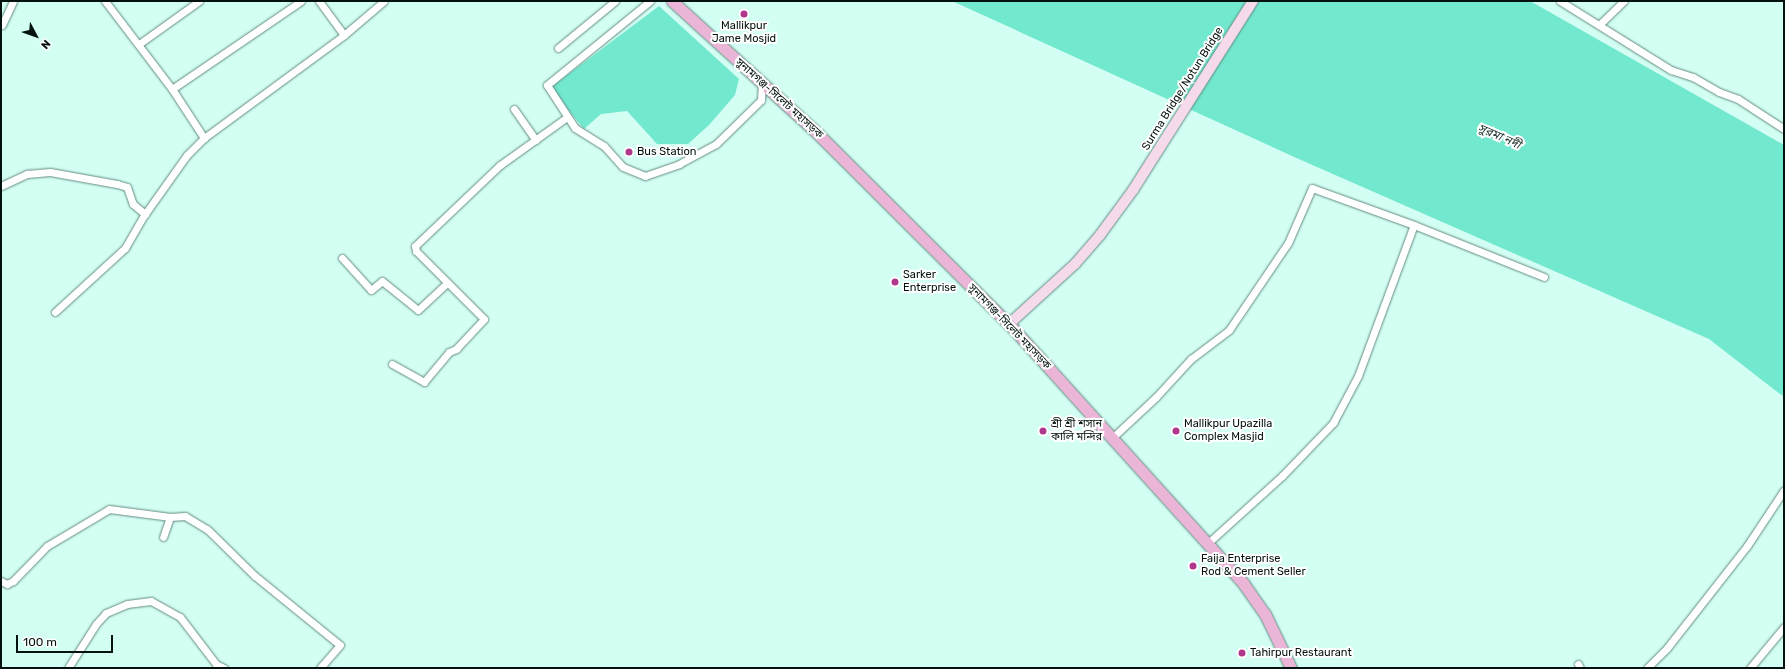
<!DOCTYPE html>
<html>
<head>
<meta charset="utf-8">
<style>
	body { margin:0 }
	#map { position:relative; width:1785px; height:669px; overflow:hidden; background:#d3fef3; font-family:Rubik,"Noto Sans Bengali",sans-serif }
	div>[style] { position:absolute }
	.water>* { inset:0; background:#72e8cf }
	.roads { filter:drop-shadow(0 0 1px #638b81) drop-shadow(0 0 1px #638b81) }
	.street>* { height:7px; margin:-3.5px; padding:0 3.5px; transform-origin:3.5px; border-radius:3.5px; background:#fff }
	.secondary>* { height:10px; margin:-5px; padding:0 5px; transform-origin:5px; border-radius:5px; background:#f5daeb }
	.primary>* { height:11px; margin:-5.5px; padding:0 5.5px; transform-origin:5.5px; border-radius:5.5px; background:#ebb5d7 }
	.dots>* { width:11px; height:11px; translate:-50% -50%; box-sizing:border-box; border:2px solid #fff; border-radius:50% }
	span { translate:-50% -50%; white-space:nowrap; text-align:center; line-height:1.15; -webkit-text-stroke:4px #fff; paint-order:stroke }
	.poi-label { font-size:11px; color:#03120e }
	.left { translate:0 -50%; text-align:left }
	.street-label { font-size:11px; color:#03120e }
	.water-label { font-size:12px; color:#1a2f2a; font-style:italic }
	.frame { position:absolute; inset:0; border:2px solid #03120e; pointer-events:none }
	.north { position:absolute; left:16px; top:16px; width:40px; height:40px; -webkit-text-stroke:3px #fff; paint-order:stroke; rotate:131deg; font-size:11px; font-weight:700; line-height:16px; text-align:center; color:#03120e }
	.north::after { content:''; display:block; margin:auto; width:14px; height:18px; background:#03120e; clip-path:polygon(50% 0,100% 100%,50% 72%,0 100%) }
	.scale { position:absolute; left:16px; top:635px; width:97px; height:18px; box-sizing:border-box; border:2px solid #03120e; border-top:0; padding-left:5px; font-size:12px; line-height:14px; white-space:nowrap; color:#03120e; -webkit-text-stroke:3px #fff; paint-order:stroke }
</style>
</head>
<body>
<div id="map">
	<div class="water">
		<i style="clip-path:polygon(952px 1px,1530px 1px,1784px 145px,1784px 397px,1709px 339px,1301px 160px)"></i>
		<i style="clip-path:polygon(659px 6px,739px 79px,735px 95px,709px 125px,688px 144px,657px 144px,627px 111px,601px 114px,584px 129px,550px 88px)"></i>
	</div>
	<div class="roads">
		<div class="street">
			<i style="left:105px;top:1px;width:111px;rotate:52.7deg"></i>
			<i style="left:172px;top:89px;width:59px;rotate:56.9deg"></i>
			<i style="left:204px;top:138px;width:174px;rotate:-36.3deg"></i>
			<i style="left:344px;top:35px;width:52px;rotate:-40.4deg"></i>
			<i style="left:319px;top:1px;width:42px;rotate:53.7deg"></i>
			<i style="left:650px;top:1px;width:133px;rotate:140.8deg"></i>
			<i style="left:547px;top:85px;width:51px;rotate:56.9deg"></i>
			<i style="left:575px;top:128px;width:34px;rotate:32deg"></i>
			<i style="left:604px;top:146px;width:28px;rotate:48deg"></i>
			<i style="left:623px;top:167px;width:24px;rotate:22deg"></i>
			<i style="left:645px;top:176px;width:36px;rotate:-19deg"></i>
			<i style="left:679px;top:164px;width:42px;rotate:-28.4deg"></i>
			<i style="left:716px;top:144px;width:63px;rotate:-44.4deg"></i>
			<i style="left:761px;top:100px;width:17px;rotate:-87deg"></i>
			<i style="left:1560px;top:1px;width:131px;rotate:31.9deg"></i>
			<i style="left:1671px;top:70px;width:23px;rotate:18deg"></i>
			<i style="left:1693px;top:77px;width:30px;rotate:30deg"></i>
			<i style="left:1719px;top:92px;width:20px;rotate:20deg"></i>
			<i style="left:1738px;top:99px;width:55px;rotate:33.1deg"></i>
			<i style="left:1600px;top:24px;width:33px;rotate:-44deg"></i>
			<i style="left:2px;top:25px;width:26px;rotate:-65deg"></i>
			<i style="left:139px;top:44px;width:74px;rotate:-35.6deg"></i>
			<i style="left:558px;top:48px;width:74px;rotate:-39.5deg"></i>
			<i style="left:172px;top:89px;width:156px;rotate:-34.3deg"></i>
			<i style="left:514px;top:109px;width:38px;rotate:55deg"></i>
			<i style="left:1px;top:186px;width:29px;rotate:-25deg"></i>
			<i style="left:27px;top:174px;width:23px;rotate:-5deg"></i>
			<i style="left:50px;top:172px;width:68px;rotate:10.2deg"></i>
			<i style="left:117px;top:184px;width:10px;rotate:17deg"></i>
			<i style="left:127px;top:187px;width:18px;rotate:71deg"></i>
			<i style="left:133px;top:204px;width:16px;rotate:40deg"></i>
			<i style="left:342px;top:258px;width:43px;rotate:47.8deg"></i>
			<i style="left:371px;top:290px;width:14px;rotate:-39deg"></i>
			<i style="left:382px;top:281px;width:46px;rotate:38.9deg"></i>
			<i style="left:418px;top:310px;width:40px;rotate:-43deg"></i>
			<i style="left:55px;top:312px;width:95px;rotate:-42.4deg"></i>
			<i style="left:125px;top:248px;width:39px;rotate:-60deg"></i>
			<i style="left:145px;top:214px;width:72px;rotate:-54.6deg"></i>
			<i style="left:187px;top:155px;width:24px;rotate:-45deg"></i>
			<i style="left:392px;top:364px;width:37px;rotate:29deg"></i>
			<i style="left:424px;top:382px;width:39px;rotate:-50deg"></i>
			<i style="left:449px;top:352px;width:8px;rotate:-23deg"></i>
			<i style="left:456px;top:349px;width:41px;rotate:-47deg"></i>
			<i style="left:484px;top:319px;width:96px;rotate:-135deg"></i>
			<i style="left:416px;top:251px;width:5px;rotate:-101deg"></i>
			<i style="left:415px;top:246px;width:117px;rotate:-43.6deg"></i>
			<i style="left:500px;top:165px;width:82px;rotate:-35.6deg"></i>
			<i style="left:1112px;top:438px;width:60px;rotate:-43deg"></i>
			<i style="left:1156px;top:397px;width:52px;rotate:-47.4deg"></i>
			<i style="left:1191px;top:359px;width:48px;rotate:-37.3deg"></i>
			<i style="left:1229px;top:330px;width:105px;rotate:-55.9deg"></i>
			<i style="left:1288px;top:243px;width:60px;rotate:-66.4deg"></i>
			<i style="left:1312px;top:188px;width:109px;rotate:19.9deg"></i>
			<i style="left:1414px;top:225px;width:140px;rotate:21.8deg"></i>
			<i style="left:170px;top:517px;width:15px;rotate:-4deg"></i>
			<i style="left:185px;top:516px;width:26px;rotate:31deg"></i>
			<i style="left:207px;top:529px;width:67px;rotate:44.4deg"></i>
			<i style="left:255px;top:576px;width:109px;rotate:39.1deg"></i>
			<i style="left:340px;top:645px;width:30px;rotate:131deg"></i>
			<i style="left:1208px;top:543px;width:100px;rotate:-42.2deg"></i>
			<i style="left:1282px;top:476px;width:74px;rotate:-46.1deg"></i>
			<i style="left:1333px;top:423px;width:53px;rotate:-62deg"></i>
			<i style="left:1358px;top:376px;width:161px;rotate:-69.7deg"></i>
			<i style="left:1px;top:581px;width:7px;rotate:27deg"></i>
			<i style="left:7px;top:584px;width:7px;rotate:-27deg"></i>
			<i style="left:13px;top:581px;width:49px;rotate:-45.8deg"></i>
			<i style="left:47px;top:546px;width:72px;rotate:-30.8deg"></i>
			<i style="left:109px;top:509px;width:62px;rotate:7.5deg"></i>
			<i style="left:170px;top:517px;width:21px;rotate:109deg"></i>
			<i style="left:1578px;top:664px;width:4px;rotate:63deg"></i>
			<i style="left:68px;top:668px;width:52px;rotate:-57.5deg"></i>
			<i style="left:96px;top:624px;width:15px;rotate:-48deg"></i>
			<i style="left:106px;top:613px;width:23px;rotate:-23deg"></i>
			<i style="left:127px;top:604px;width:24px;rotate:-7deg"></i>
			<i style="left:151px;top:601px;width:33px;rotate:29deg"></i>
			<i style="left:180px;top:617px;width:59px;rotate:52.5deg"></i>
			<i style="left:216px;top:664px;width:9px;rotate:27deg"></i>
			<i style="left:1647px;top:668px;width:28px;rotate:-45deg"></i>
			<i style="left:1667px;top:648px;width:130px;rotate:-51.9deg"></i>
			<i style="left:1747px;top:546px;width:67px;rotate:-56.5deg"></i>
			<i style="left:1750px;top:668px;width:53px;rotate:-50.3deg"></i>
		</div>
		<div class="secondary">
			<i style="left:1009px;top:324px;width:89px;rotate:-42.3deg"></i>
			<i style="left:1075px;top:264px;width:38px;rotate:-49deg"></i>
			<i style="left:1100px;top:235px;width:56px;rotate:-53.7deg"></i>
			<i style="left:1133px;top:190px;width:224px;rotate:-57.6deg"></i>
		</div>
		<div class="primary">
			<i style="left:672px;top:1px;width:196px;rotate:42.3deg"></i>
			<i style="left:817px;top:133px;width:271px;rotate:44.9deg"></i>
			<i style="left:1009px;top:324px;width:349px;rotate:47.9deg"></i>
			<i style="left:1243px;top:583px;width:38px;rotate:55deg"></i>
			<i style="left:1265px;top:614px;width:60px;rotate:64.3deg"></i>
		</div>
	</div>
	<div class="dots">
		<i style="left:744px;top:14px;background:#b0378b"></i>
		<i style="left:629px;top:152px;background:#b0378b"></i>
		<i style="left:895px;top:282px;background:#b0378b"></i>
		<i style="left:1043px;top:431px;background:#b0378b"></i>
		<i style="left:1176px;top:431px;background:#b0378b"></i>
		<i style="left:1193px;top:566px;background:#b0378b"></i>
		<i style="left:1242px;top:653px;background:#b0378b"></i>
	</div>
	<div class="poi-label">
		<span style="left:744px;top:33px">Mallikpur<br>Jame Mosjid</span>
		<span class="left" style="left:637px;top:152px">Bus Station</span>
		<span class="left" style="left:903px;top:282px">Sarker<br>Enterprise</span>
		<span class="left" style="left:1051px;top:431px">শ্রী শ্রী শসান<br>কালি মন্দির</span>
		<span class="left" style="left:1184px;top:431px">Mallikpur Upazilla<br>Complex Masjid</span>
		<span class="left" style="left:1201px;top:566px">Faija Enterprise<br>Rod &amp; Cement Seller</span>
		<span class="left" style="left:1250px;top:653px">Tahirpur Restaurant</span>
	</div>
	<div class="street-label">
		<span style="left:1183px;top:89px;rotate:-58deg">Surma Bridge/Notun Bridge</span>
		<span style="left:779px;top:99px;rotate:42deg">সুনামগঞ্জ-সিলেট মহাসড়ক</span>
		<span style="left:1009px;top:327px;rotate:46deg">সুনামগঞ্জ-সিলেট মহাসড়ক</span>
	</div>
	<div class="water-label">
		<span style="left:1499px;top:137px;rotate:24deg">সুরমা নদী</span>
	</div>
	<div class="frame"></div>
	<div class="north">N</div>
	<div class="scale">100 m</div>
</div>
</body>
</html>
